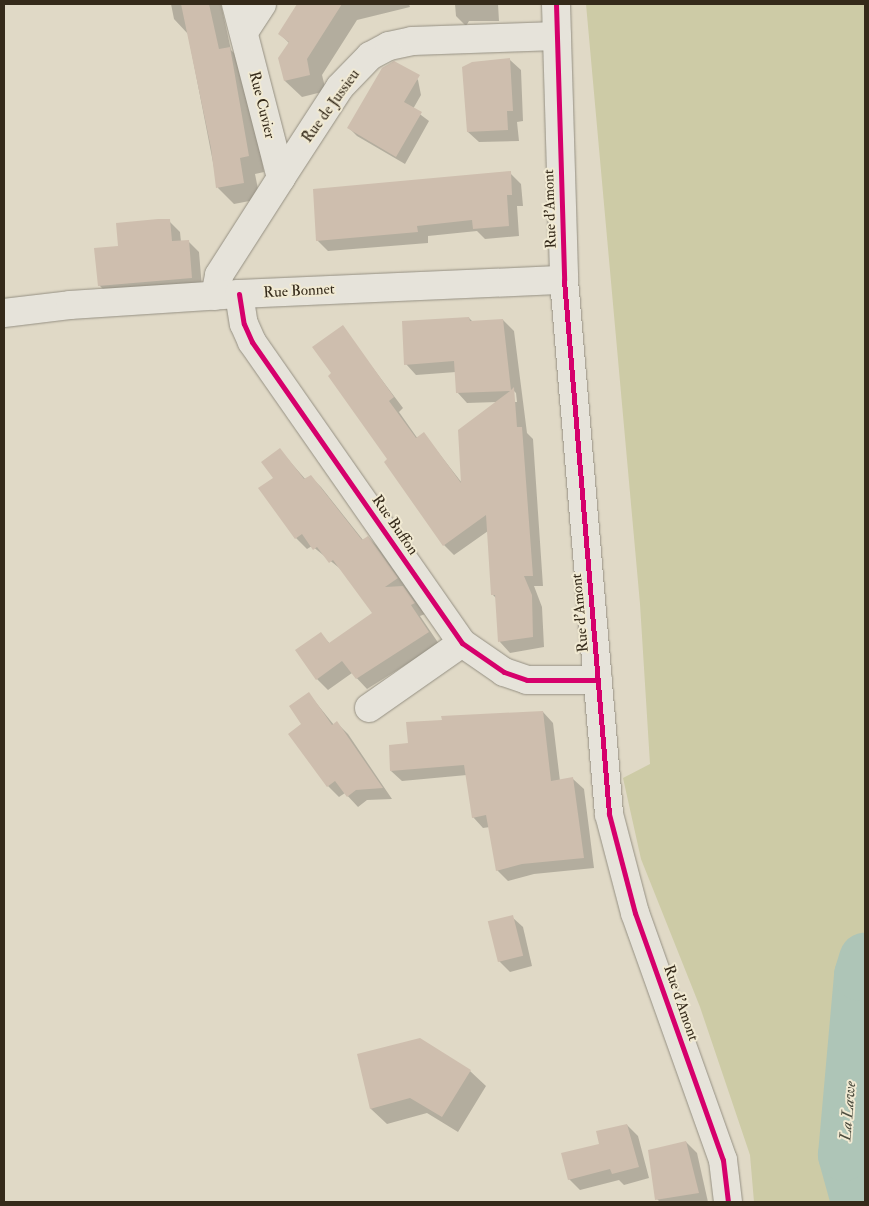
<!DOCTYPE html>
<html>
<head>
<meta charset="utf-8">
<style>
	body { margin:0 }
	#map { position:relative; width:869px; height:1206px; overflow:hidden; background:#e0d9c6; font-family:"IM FELL Double Pica",serif }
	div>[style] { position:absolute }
	.green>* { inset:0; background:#cdcba6 }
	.shadow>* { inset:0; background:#0003 }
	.river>* { height:52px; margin:-26px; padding:0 26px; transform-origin:26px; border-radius:26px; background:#aec5b7 }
	.building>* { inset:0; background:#cebeae; transform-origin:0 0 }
	.roads { filter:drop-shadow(0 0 1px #959083) drop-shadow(0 0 1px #959083) }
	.minor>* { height:28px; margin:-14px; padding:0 14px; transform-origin:14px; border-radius:14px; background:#e6e3da }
	.cycleway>* { height:5px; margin:-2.5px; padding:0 2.5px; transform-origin:2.5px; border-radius:2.5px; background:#d6006c }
	span { translate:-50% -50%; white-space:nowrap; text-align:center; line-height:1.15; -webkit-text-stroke:4px #f1ead3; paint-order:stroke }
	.street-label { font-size:15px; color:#352a1a }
	.water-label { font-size:16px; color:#4e4e40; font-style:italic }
	.frame { position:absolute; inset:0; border:5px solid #352a1a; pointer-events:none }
</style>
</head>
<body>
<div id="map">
	<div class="green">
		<i style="clip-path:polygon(586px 4px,865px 4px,865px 1202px,754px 1202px,750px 1155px,700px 1007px,641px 859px,623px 778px,650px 764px,640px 604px)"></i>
	</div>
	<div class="shadow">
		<i style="clip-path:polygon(171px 4px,221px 4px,231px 50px,245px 65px,264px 172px,255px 174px,260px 199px,234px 204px,218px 188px,188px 34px,174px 19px)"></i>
		<i style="clip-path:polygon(299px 4px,409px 4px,410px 7px,357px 20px,322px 75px,326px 91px,302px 97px,285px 81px,280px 58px,289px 43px,280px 34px)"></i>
		<i style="clip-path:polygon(455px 4px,498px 4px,499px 21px,469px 21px,466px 26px,456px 16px)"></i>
		<i style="clip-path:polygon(510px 60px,521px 70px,523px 121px,517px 122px,519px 141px,479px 142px,468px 132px)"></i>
		<i style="clip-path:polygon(410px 71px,418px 80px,421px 95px,413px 109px,429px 121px,405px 164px,357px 136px,349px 128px)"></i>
		<i style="clip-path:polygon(510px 173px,521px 184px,523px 206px,517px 206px,519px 236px,485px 239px,477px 231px,428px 236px,428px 243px,328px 251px,317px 240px)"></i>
		<i style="clip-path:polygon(169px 221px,180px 232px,181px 242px,188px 241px,199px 252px,202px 288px,110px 296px,99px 285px,120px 247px)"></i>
		<i style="clip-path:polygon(evenodd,469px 318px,473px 322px,503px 320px,514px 331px,527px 433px,533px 439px,543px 586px,534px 586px,542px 607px,544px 647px,510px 653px,500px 642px,497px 599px,492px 594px,488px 531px,454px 555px,444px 545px,333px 373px,342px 327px,403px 408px,399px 412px,418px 439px,424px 434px,462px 483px,497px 402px,467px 403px,457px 392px,456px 372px,416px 375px,406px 364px,469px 318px,513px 390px,516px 393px,517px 402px,514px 402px,513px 390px)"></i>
		<i style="clip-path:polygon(280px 450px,306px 480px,310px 476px,321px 487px,363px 540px,368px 537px,379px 548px,425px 614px,420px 616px,439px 644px,367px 689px,352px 673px,328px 690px,317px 679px,321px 634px,330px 644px,374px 614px,343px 571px,312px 546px,307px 549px,296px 538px,260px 488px,274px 478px)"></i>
		<i style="clip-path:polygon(309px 694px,334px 725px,337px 723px,348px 734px,392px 799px,367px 800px,358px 807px,345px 793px,339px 797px,328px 786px,303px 724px)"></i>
		<i style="clip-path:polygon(543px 712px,553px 723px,560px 781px,573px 779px,584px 789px,594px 868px,534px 874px,508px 881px,497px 870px,490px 827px,483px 828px,473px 817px,467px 775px,402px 781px,391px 771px,409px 744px)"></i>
		<i style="clip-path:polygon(512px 917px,523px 927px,532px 966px,510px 972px,499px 961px)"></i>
		<i style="clip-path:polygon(358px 1055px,470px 1071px,486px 1086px,458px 1132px,427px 1113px,387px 1124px,371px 1109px)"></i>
		<i style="clip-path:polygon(627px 1125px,638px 1136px,649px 1178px,624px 1185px,619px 1180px,580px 1190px,569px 1179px,601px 1145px)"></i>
		<i style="clip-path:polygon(686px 1142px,697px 1153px,708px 1202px,660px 1202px,657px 1199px)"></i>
	</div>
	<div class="river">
		<i style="left:857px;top:1202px;width:49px;rotate:-105.5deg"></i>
		<i style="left:844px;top:1155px;width:181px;rotate:-84.9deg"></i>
		<i style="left:860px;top:975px;width:17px;rotate:-73deg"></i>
	</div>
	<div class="building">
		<i style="clip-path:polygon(181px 4px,209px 4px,219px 49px,230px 47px,249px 156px,240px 158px,244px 183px,216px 188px,211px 148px)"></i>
		<i style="clip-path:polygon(297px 4px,342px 4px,307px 59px,310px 75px,284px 81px,278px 58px,289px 42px,278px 34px)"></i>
		<i style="clip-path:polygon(510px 58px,513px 111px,507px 111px,508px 130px,467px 132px,462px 67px,472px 62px)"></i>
		<i style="clip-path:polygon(394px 61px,420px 75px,404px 102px,422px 112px,396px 157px,347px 128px,382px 68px)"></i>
		<i style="clip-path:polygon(511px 171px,512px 195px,507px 195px,509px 226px,473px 229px,472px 220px,417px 226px,418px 232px,316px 241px,313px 189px)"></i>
		<i style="clip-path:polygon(158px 219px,170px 219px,172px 241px,189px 240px,192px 278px,98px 286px,94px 248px,118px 246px,116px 223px)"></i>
		<i style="clip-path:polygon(469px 317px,470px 321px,503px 319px,511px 390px,514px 387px,517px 427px,522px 427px,533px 576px,524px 576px,532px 595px,533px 637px,498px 642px,495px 595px,491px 595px,486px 515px,443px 546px,384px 462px,387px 459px,328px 376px,331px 373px,312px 347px,343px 325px,394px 397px,389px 401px,416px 438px,424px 432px,461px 483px,458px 430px,510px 391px,456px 393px,454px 361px,404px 365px,402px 321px)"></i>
		<i style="clip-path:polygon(280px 448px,304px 479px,311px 475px,362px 540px,368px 536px,398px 578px,385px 587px,403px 586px,415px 603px,411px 605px,429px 632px,356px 679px,342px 661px,316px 680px,295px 650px,321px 632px,329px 643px,372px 613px,333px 560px,329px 563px,317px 547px,313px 550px,302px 534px,295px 539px,258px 488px,273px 478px,261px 462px)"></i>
		<i style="clip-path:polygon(309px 692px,332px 725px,337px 721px,383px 788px,356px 790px,347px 797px,335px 781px,327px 787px,288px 734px,301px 724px,289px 706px)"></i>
		<i style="clip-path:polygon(543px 711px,551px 781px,573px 777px,584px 858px,522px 864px,496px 871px,486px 815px,472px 818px,464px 765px,390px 771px,389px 745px,408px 743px,406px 722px,442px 720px,441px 716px)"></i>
		<i style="left:513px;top:915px;width:42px;height:26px;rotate:76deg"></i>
		<i style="clip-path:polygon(420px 1038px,471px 1070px,442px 1117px,410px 1098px,370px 1109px,357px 1054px)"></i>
		<i style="clip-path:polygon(627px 1124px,639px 1167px,612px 1174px,610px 1169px,568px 1180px,561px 1153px,599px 1144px,596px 1131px)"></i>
		<i style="clip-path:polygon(686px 1141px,699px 1193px,655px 1200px,648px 1150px)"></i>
	</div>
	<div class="roads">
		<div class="minor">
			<i style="left:236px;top:4px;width:180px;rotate:75.5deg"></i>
			<i style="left:556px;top:4px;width:276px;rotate:88.3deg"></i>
			<i style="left:564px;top:280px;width:536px;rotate:85.18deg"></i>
			<i style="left:609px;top:814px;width:102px;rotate:75.3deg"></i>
			<i style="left:635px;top:913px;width:262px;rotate:70.4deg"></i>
			<i style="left:723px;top:1160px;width:42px;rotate:83.2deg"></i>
			<i style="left:244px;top:32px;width:33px;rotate:-57deg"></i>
			<i style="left:239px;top:294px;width:30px;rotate:81deg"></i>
			<i style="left:244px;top:324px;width:20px;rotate:66deg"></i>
			<i style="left:252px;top:342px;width:367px;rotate:55.1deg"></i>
			<i style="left:462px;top:643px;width:51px;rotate:34.6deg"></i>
			<i style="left:504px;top:672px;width:24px;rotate:19deg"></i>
			<i style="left:527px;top:680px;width:71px"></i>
			<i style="left:215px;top:296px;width:21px;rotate:-79deg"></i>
			<i style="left:219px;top:275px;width:115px;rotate:-57.4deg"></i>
			<i style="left:281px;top:178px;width:108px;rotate:-57deg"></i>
			<i style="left:340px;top:87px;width:43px;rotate:-45.9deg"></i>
			<i style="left:370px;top:56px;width:21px;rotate:-28deg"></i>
			<i style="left:389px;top:46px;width:24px;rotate:-12deg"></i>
			<i style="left:412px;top:41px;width:145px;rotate:-2deg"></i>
			<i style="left:4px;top:313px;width:66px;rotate:-6.9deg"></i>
			<i style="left:70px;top:305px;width:169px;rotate:-3.7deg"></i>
			<i style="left:239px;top:294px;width:325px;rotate:-2.5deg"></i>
			<i style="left:369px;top:708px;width:113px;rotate:-35deg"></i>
		</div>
	</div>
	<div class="cycleway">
		<i style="left:556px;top:4px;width:276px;rotate:88.3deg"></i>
		<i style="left:564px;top:280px;width:536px;rotate:85.18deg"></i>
		<i style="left:609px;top:814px;width:102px;rotate:75.3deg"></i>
		<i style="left:635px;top:913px;width:262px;rotate:70.4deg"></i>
		<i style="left:723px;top:1160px;width:42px;rotate:83.2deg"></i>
		<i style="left:239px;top:294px;width:30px;rotate:81deg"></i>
		<i style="left:244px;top:324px;width:20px;rotate:66deg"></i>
		<i style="left:252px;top:342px;width:367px;rotate:55.1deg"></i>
		<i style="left:462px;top:643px;width:51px;rotate:34.6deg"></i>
		<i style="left:504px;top:672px;width:24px;rotate:19deg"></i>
		<i style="left:527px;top:680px;width:71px"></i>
	</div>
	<div class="street-label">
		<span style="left:262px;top:105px;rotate:76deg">Rue Cuvier</span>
		<span style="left:331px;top:106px;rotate:-54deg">Rue de Jussieu</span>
		<span style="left:550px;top:209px;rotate:-92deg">Rue d'Amont</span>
		<span style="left:299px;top:291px;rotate:-3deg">Rue Bonnet</span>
		<span style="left:395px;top:525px;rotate:55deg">Rue Buffon</span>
		<span style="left:580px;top:613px;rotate:-95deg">Rue d'Amont</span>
		<span style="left:681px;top:1003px;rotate:71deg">Rue d'Amont</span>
	</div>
	<div class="water-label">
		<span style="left:848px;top:1111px;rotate:-85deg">La Lawe</span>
	</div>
	<div class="frame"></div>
</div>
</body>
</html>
